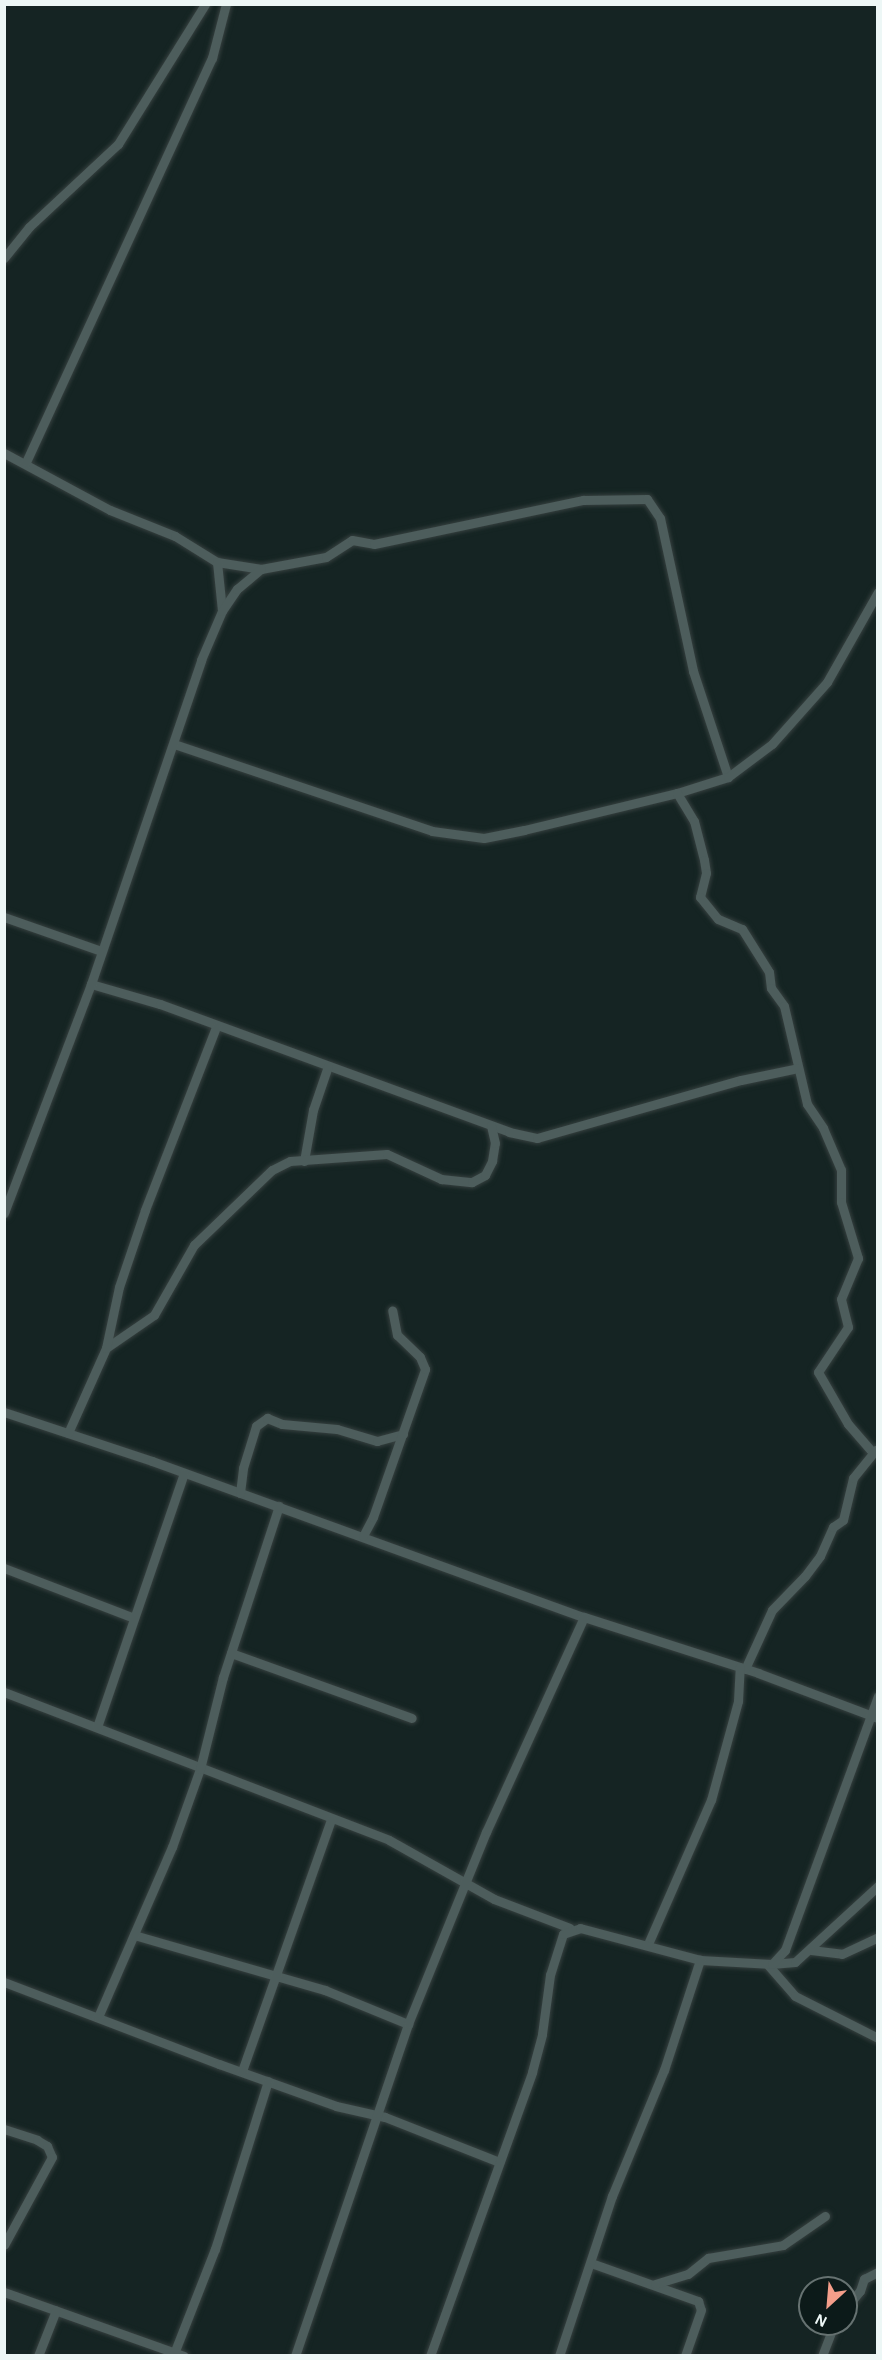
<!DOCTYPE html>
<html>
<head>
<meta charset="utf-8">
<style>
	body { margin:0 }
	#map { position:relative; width:882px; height:2360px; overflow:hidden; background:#152423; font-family:"Alegreya Sans",sans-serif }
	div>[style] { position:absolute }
	.roads { filter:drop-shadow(0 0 2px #36403f) drop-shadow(0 0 2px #36403f) }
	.minor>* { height:9px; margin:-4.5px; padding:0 4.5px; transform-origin:4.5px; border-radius:4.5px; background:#4d5d5c }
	span { translate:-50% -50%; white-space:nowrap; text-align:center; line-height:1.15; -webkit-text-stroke:5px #0c1a19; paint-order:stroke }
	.frame { position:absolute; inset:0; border:6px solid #edf7f6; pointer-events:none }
	.north { position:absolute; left:798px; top:2276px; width:60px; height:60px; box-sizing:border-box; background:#0c1a19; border:2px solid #667271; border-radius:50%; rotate:206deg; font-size:16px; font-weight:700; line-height:24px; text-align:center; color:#edf7f6 }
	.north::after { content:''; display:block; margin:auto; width:21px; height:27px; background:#f49e8a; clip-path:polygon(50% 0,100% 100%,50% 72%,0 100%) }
</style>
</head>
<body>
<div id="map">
	<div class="roads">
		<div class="minor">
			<i style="left:4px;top:258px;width:40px;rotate:-51deg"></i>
			<i style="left:29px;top:227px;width:122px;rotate:-43deg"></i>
			<i style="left:118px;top:144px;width:165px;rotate:-58.1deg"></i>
			<i style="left:4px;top:453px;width:120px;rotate:28.3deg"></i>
			<i style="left:110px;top:510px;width:70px;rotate:21.8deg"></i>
			<i style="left:175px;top:536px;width:49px;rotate:31.8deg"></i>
			<i style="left:217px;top:562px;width:45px;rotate:9deg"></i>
			<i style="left:261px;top:569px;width:66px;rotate:-10.5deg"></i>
			<i style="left:326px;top:557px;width:31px;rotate:-33deg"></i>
			<i style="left:352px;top:540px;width:22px;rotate:10deg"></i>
			<i style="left:374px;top:544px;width:214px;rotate:-11.9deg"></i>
			<i style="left:583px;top:500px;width:64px;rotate:-0.9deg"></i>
			<i style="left:647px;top:499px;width:23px;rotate:56deg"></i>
			<i style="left:660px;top:518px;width:157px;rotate:77.8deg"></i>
			<i style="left:693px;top:671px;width:112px;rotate:71.7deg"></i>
			<i style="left:26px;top:462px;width:445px;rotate:-65.3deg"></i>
			<i style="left:212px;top:58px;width:56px;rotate:-75.5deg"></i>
			<i style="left:217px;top:562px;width:48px;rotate:84.1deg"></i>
			<i style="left:174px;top:744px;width:272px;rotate:18.6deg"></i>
			<i style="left:432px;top:831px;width:52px;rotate:7.7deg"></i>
			<i style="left:484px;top:838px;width:41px;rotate:-11.3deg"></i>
			<i style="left:524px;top:830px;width:157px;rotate:-13.6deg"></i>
			<i style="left:677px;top:793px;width:53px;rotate:-17.4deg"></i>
			<i style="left:728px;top:777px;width:55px;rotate:-36.9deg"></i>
			<i style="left:772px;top:744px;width:83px;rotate:-48.4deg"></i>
			<i style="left:827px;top:682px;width:103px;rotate:-60.5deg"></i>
			<i style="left:677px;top:793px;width:33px;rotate:59deg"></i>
			<i style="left:694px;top:821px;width:40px;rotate:75.6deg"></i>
			<i style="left:704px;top:860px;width:13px;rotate:81deg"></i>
			<i style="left:706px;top:873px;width:25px;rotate:104deg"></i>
			<i style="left:700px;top:897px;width:28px;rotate:51deg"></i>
			<i style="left:718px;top:919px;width:26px;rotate:23deg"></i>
			<i style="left:742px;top:929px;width:51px;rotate:57.9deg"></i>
			<i style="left:769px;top:972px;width:16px;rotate:83deg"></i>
			<i style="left:771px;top:988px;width:22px;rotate:54deg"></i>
			<i style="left:784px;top:1006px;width:101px;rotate:76.8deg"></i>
			<i style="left:807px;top:1104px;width:29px;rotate:56deg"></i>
			<i style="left:823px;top:1128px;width:46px;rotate:66.8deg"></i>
			<i style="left:841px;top:1170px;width:32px;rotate:90deg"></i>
			<i style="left:841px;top:1202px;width:59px;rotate:73.1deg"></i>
			<i style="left:858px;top:1258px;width:44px;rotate:112.5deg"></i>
			<i style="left:841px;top:1299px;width:29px;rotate:76deg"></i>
			<i style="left:848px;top:1327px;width:54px;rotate:123.7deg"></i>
			<i style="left:818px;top:1372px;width:60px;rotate:60deg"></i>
			<i style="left:848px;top:1424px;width:37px;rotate:49deg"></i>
			<i style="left:4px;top:917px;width:103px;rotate:19.3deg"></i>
			<i style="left:91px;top:984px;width:72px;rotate:16.2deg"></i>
			<i style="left:160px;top:1004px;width:372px;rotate:20.1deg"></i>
			<i style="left:509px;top:1132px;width:29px;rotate:12deg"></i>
			<i style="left:537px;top:1138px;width:212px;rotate:-15.9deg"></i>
			<i style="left:741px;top:1080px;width:58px;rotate:-11.9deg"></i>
			<i style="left:304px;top:1161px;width:52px;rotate:-80deg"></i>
			<i style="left:313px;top:1110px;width:46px;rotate:-71.2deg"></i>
			<i style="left:4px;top:1213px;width:245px;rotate:-69.2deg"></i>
			<i style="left:91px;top:984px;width:342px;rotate:-71.2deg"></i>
			<i style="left:201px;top:660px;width:53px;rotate:-66.8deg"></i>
			<i style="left:222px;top:611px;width:27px;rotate:-56deg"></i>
			<i style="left:237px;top:589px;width:31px;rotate:-40deg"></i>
			<i style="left:106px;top:1348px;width:58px;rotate:-34.5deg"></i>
			<i style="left:154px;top:1315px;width:81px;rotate:-60.3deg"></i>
			<i style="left:194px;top:1245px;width:108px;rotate:-43.9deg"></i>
			<i style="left:272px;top:1170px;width:20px;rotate:-27deg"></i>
			<i style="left:290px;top:1161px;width:97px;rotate:-4.1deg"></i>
			<i style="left:387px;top:1154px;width:60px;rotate:24.8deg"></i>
			<i style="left:441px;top:1179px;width:31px;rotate:6deg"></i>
			<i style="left:472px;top:1182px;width:15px;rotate:-28deg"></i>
			<i style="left:485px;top:1175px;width:16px;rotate:-63deg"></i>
			<i style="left:492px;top:1161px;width:18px;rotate:-81deg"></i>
			<i style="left:495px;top:1143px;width:18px;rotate:-103deg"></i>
			<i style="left:4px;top:1412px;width:156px;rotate:18.3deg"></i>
			<i style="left:152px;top:1461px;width:459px;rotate:19.9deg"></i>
			<i style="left:584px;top:1617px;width:183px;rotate:17.8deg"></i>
			<i style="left:758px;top:1673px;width:128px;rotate:20.6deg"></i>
			<i style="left:68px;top:1433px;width:93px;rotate:-65.9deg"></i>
			<i style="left:106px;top:1348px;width:62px;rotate:-78deg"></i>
			<i style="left:119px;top:1287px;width:81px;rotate:-71.3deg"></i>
			<i style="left:145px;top:1210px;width:196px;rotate:-68.8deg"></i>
			<i style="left:240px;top:1493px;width:25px;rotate:-83deg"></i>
			<i style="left:243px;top:1468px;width:44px;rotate:-72.8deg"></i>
			<i style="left:256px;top:1426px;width:14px;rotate:-36deg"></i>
			<i style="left:267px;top:1418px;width:16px;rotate:22deg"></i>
			<i style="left:282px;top:1424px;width:55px;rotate:5.2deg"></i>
			<i style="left:337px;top:1429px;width:42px;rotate:16.7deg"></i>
			<i style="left:377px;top:1441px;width:27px;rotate:-15deg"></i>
			<i style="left:363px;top:1536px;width:21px;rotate:-62deg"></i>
			<i style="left:373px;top:1517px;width:157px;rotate:-70.6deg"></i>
			<i style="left:425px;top:1369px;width:13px;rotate:-113deg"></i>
			<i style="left:420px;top:1357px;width:32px;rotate:-136deg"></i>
			<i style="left:397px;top:1335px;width:25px;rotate:-101deg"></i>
			<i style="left:4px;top:1568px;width:139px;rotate:21deg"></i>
			<i style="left:231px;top:1653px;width:192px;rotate:19.8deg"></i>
			<i style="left:745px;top:1669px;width:65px;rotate:-65.4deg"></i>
			<i style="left:772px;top:1610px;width:47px;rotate:-45.9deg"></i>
			<i style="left:805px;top:1576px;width:25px;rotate:-53deg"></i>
			<i style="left:820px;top:1556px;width:32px;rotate:-66deg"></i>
			<i style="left:833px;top:1527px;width:12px;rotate:-35deg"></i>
			<i style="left:843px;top:1520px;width:43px;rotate:-76.6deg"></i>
			<i style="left:853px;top:1478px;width:36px;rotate:-51deg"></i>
			<i style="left:4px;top:1692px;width:412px;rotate:21deg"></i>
			<i style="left:389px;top:1840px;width:120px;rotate:29.3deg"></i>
			<i style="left:494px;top:1899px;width:81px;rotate:20.9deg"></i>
			<i style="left:97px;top:1727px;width:268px;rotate:-71.1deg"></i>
			<i style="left:134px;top:1935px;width:199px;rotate:16.1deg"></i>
			<i style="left:325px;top:1990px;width:90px;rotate:22.3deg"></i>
			<i style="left:648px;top:1944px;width:157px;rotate:-66.4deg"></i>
			<i style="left:711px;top:1800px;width:103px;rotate:-74.7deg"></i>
			<i style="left:738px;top:1701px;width:34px;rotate:-87deg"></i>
			<i style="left:811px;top:1950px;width:31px;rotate:7deg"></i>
			<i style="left:842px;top:1954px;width:40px;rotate:-25deg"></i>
			<i style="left:772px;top:1964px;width:23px;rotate:-5deg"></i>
			<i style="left:795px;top:1962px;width:113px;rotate:-42.5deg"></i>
			<i style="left:768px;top:1965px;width:41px;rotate:48.9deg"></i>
			<i style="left:795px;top:1996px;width:93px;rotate:26.8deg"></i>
			<i style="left:4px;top:1982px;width:230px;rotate:20.9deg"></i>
			<i style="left:219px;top:2064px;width:124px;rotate:19.7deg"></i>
			<i style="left:336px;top:2106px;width:50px;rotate:12.7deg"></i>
			<i style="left:385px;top:2117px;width:123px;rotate:21.5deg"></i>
			<i style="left:98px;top:2017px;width:185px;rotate:-66.5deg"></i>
			<i style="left:172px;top:1847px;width:83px;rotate:-70.3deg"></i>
			<i style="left:200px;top:1769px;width:95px;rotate:-76deg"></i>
			<i style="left:223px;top:1677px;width:180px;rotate:-71.9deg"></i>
			<i style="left:242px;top:2071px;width:267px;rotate:-70.5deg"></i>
			<i style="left:4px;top:2129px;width:35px;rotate:18deg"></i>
			<i style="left:37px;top:2140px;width:12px;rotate:31deg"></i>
			<i style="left:47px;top:2146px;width:12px;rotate:66deg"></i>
			<i style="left:52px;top:2157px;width:100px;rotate:118.6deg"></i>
			<i style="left:591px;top:2263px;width:114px;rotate:19.6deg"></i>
			<i style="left:698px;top:2301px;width:9px;rotate:72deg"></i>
			<i style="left:701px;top:2310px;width:49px;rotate:109.2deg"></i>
			<i style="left:655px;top:2284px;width:34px;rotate:-17deg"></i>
			<i style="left:688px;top:2274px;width:26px;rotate:-39deg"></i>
			<i style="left:708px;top:2258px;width:76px;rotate:-9.8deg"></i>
			<i style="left:783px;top:2245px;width:51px;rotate:-34.6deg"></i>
			<i style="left:4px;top:2292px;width:191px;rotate:19.6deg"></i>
			<i style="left:846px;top:2308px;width:22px;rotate:-51deg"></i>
			<i style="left:860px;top:2291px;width:13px;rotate:-72deg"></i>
			<i style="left:864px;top:2279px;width:16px;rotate:-27deg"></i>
			<i style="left:38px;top:2356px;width:49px;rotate:-68.6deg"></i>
			<i style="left:173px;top:2356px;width:115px;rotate:-68.6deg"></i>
			<i style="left:215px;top:2249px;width:176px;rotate:-72.5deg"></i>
			<i style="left:295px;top:2356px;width:351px;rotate:-71.2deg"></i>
			<i style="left:408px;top:2024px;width:207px;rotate:-67.9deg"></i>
			<i style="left:486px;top:1832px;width:236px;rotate:-65.5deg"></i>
			<i style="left:430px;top:2356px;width:302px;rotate:-70.2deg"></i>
			<i style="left:532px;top:2072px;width:39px;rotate:-75deg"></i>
			<i style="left:542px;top:2034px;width:60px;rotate:-82.3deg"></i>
			<i style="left:550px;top:1975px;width:43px;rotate:-72.4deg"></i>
			<i style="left:563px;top:1934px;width:18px;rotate:-19deg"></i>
			<i style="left:580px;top:1928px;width:124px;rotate:14.9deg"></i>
			<i style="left:700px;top:1960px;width:72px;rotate:3.2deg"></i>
			<i style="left:772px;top:1964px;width:19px;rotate:-47deg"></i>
			<i style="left:785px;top:1950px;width:270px;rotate:-69.9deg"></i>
			<i style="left:559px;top:2356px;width:169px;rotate:-71.7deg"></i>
			<i style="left:612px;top:2196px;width:136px;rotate:-67.6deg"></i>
			<i style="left:664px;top:2070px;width:116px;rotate:-71.9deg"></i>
			<i style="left:822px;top:2356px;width:34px;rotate:-69deg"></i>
		</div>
	</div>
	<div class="frame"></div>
	<div class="north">N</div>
</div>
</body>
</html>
